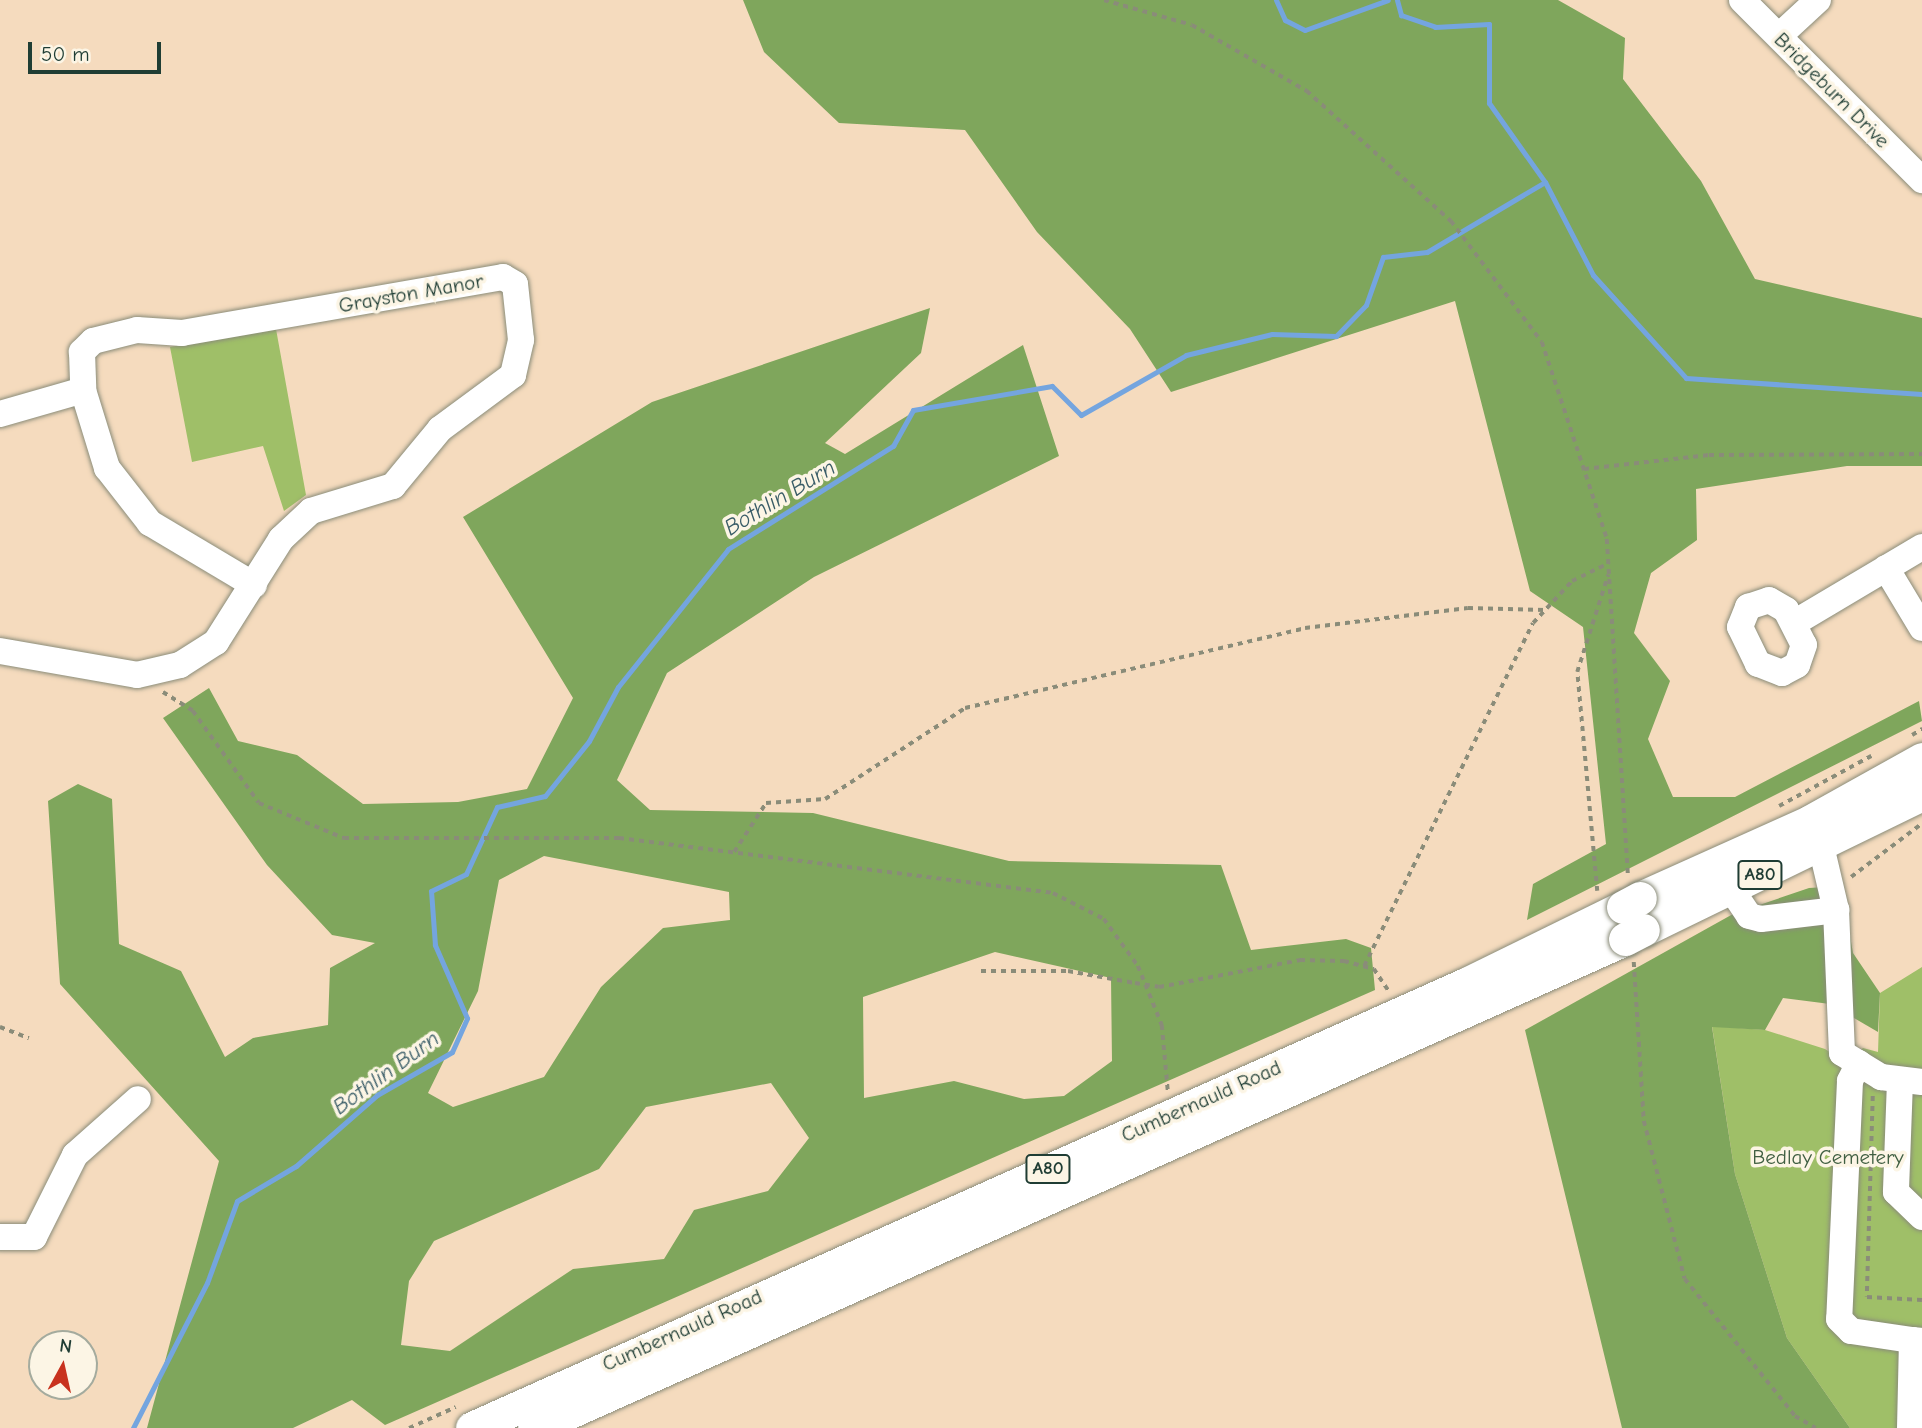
<!DOCTYPE html>
<html>
<head>
<meta charset="utf-8">
<style>
	body { margin:0 }
	#map { position:relative; width:1922px; height:1428px; overflow:hidden; background:#f5dbbe; font-family:"Comic Neue",sans-serif }
	div>[style] { position:absolute }
	.green>* { inset:0; background:#9fbf68 }
	.forest>* { inset:0; background:#7fa65c }
	.stream>* { height:5px; margin:-2.5px; padding:0 2.5px; transform-origin:2.5px; border-radius:2.5px; background:#74a5df }
	.path>* { height:3.5px; margin-top:-1.75px; transform-origin:0; background:repeating-linear-gradient(90deg,#8a8c79 0 5px,transparent 0 10px) }
	.roads { filter:drop-shadow(0 0 2px #8a8c79) drop-shadow(0 0 2px #8a8c79) }
	.minor>* { height:26px; margin:-13px; padding:0 13px; transform-origin:13px; border-radius:13px; background:#fff }
	.major>* { height:33px; margin:-16.5px; padding:0 16.5px; transform-origin:16.5px; border-radius:16.5px; background:#fff }
	.path-bridge>* { height:3.5px; margin-top:-1.75px; transform-origin:0; background:repeating-linear-gradient(90deg,#8a8c79 0 5px,transparent 0 10px) }
	.bridges { filter:drop-shadow(0 0 2px #8a8c79) drop-shadow(0 0 2px #8a8c79) }
	.major-bridge>* { height:33px; margin:-16.5px; padding:0 16.5px; transform-origin:16.5px; border-radius:16.5px; background:#fff }
	span { translate:-50% -50%; white-space:nowrap; text-align:center; line-height:1.15; -webkit-text-stroke:7px #fcf5e5; paint-order:stroke }
	.shield-label span { padding:2px 5px; background:#fcf5e5; border:2px solid; border-radius:5px; -webkit-text-stroke-width:0 }
	.shield-label { font-size:19px; color:#1f3d34; font-weight:700 }
	.street-label { font-size:21px; color:#1f3d34 }
	.park-label { font-size:21px; color:#3f5e41 }
	.water-label { font-size:23px; color:#395c67; font-style:italic }
	.north { position:absolute; left:28px; top:1330px; width:70px; height:70px; box-sizing:border-box; background:#fcf5e5; border:2px solid #a4ab9e; border-radius:50%; rotate:8deg; font-size:19px; font-weight:700; line-height:28px; text-align:center; color:#1f3d34 }
	.north::after { content:''; display:block; margin:auto; width:24px; height:32px; background:#c8321e; clip-path:polygon(50% 0,100% 100%,50% 72%,0 100%) }
	.scale { position:absolute; left:28px; top:42px; width:133px; height:32px; box-sizing:border-box; border:4px solid #1f3d34; border-top:0; padding-left:9px; font-size:21px; line-height:24px; white-space:nowrap; color:#1f3d34; -webkit-text-stroke:5px #fcf5e5; paint-order:stroke }
</style>
</head>
<body>
<div id="map">
	<div class="green">
		<i style="clip-path:polygon(276px 329px,306px 495px,284px 511px,263px 446px,192px 462px,170px 347px)"></i>
		<i style="clip-path:polygon(1922px 967px,1922px 1428px,1850px 1428px,1787px 1338px,1735px 1174px,1712px 1026px,1765px 1030px,1825px 1049px,1845px 1062px,1863px 1048px,1878px 1052px,1880px 993px)"></i>
	</div>
	<div class="forest">
		<i style="clip-path:polygon(743px 0,1558px 0,1625px 38px,1623px 79px,1701px 181px,1755px 279px,1922px 318px,1922px 466px,1847px 466px,1696px 489px,1697px 540px,1651px 573px,1634px 633px,1670px 681px,1648px 739px,1673px 797px,1735px 797px,1919px 701px,1922px 721px,1527px 920px,1533px 884px,1606px 844px,1583px 627px,1530px 591px,1455px 301px,1171px 392px,1130px 329px,1037px 232px,965px 130px,839px 123px,764px 52px)"></i>
		<i style="clip-path:polygon(evenodd,930px 308px,921px 353px,825px 443px,845px 454px,1023px 345px,1059px 456px,814px 577px,667px 673px,617px 780px,650px 810px,813px 813px,1009px 861px,1221px 865px,1251px 950px,1346px 939px,1371px 948px,1375px 990px,385px 1425px,352px 1400px,293px 1428px,147px 1428px,219px 1161px,60px 984px,48px 801px,78px 784px,112px 799px,119px 944px,181px 971px,225px 1057px,253px 1038px,328px 1025px,330px 968px,375px 943px,332px 935px,267px 865px,163px 718px,209px 688px,238px 741px,297px 755px,363px 804px,458px 802px,527px 789px,573px 698px,463px 517px,652px 402px,930px 308px,544px 856px,729px 892px,730px 920px,663px 928px,601px 987px,544px 1077px,453px 1107px,428px 1093px,478px 991px,499px 880px,544px 856px,930px 308px,995px 952px,1111px 978px,1112px 1061px,1064px 1096px,1024px 1099px,954px 1081px,864px 1098px,863px 997px,995px 952px,930px 308px,771px 1083px,809px 1138px,768px 1191px,694px 1210px,664px 1259px,573px 1269px,450px 1351px,401px 1345px,409px 1281px,434px 1241px,599px 1169px,646px 1107px,771px 1083px)"></i>
		<i style="clip-path:polygon(1841px 886px,1853px 953px,1880px 993px,1878px 1032px,1830px 1004px,1783px 998px,1765px 1030px,1712px 1027px,1735px 1174px,1787px 1338px,1850px 1428px,1622px 1428px,1525px 1030px,1733px 914px,1809px 888px)"></i>
	</div>
	<div class="stream">
		<i style="left:1276px;top:0;width:22px;rotate:66deg"></i>
		<i style="left:1285px;top:20px;width:22px;rotate:27deg"></i>
		<i style="left:1305px;top:30px;width:88px;rotate:-19.9deg"></i>
		<i style="left:1397px;top:0;width:16px;rotate:75deg"></i>
		<i style="left:1401px;top:15px;width:36px;rotate:19deg"></i>
		<i style="left:1435px;top:27px;width:54px;rotate:-3.2deg"></i>
		<i style="left:1489px;top:24px;width:79px;rotate:90deg"></i>
		<i style="left:1489px;top:103px;width:97px;rotate:54.7deg"></i>
		<i style="left:1545px;top:182px;width:105px;rotate:62.7deg"></i>
		<i style="left:1593px;top:275px;width:139px;rotate:47.9deg"></i>
		<i style="left:1686px;top:378px;width:237px;rotate:3.9deg"></i>
		<i style="left:133px;top:1428px;width:163px;rotate:-63deg"></i>
		<i style="left:207px;top:1283px;width:87px;rotate:-69.9deg"></i>
		<i style="left:237px;top:1201px;width:69px;rotate:-30.7deg"></i>
		<i style="left:296px;top:1166px;width:108px;rotate:-41.2deg"></i>
		<i style="left:377px;top:1095px;width:86px;rotate:-29.8deg"></i>
		<i style="left:452px;top:1052px;width:37px;rotate:-66deg"></i>
		<i style="left:467px;top:1018px;width:80px;rotate:-113.7deg"></i>
		<i style="left:435px;top:945px;width:54px;rotate:-94.2deg"></i>
		<i style="left:431px;top:891px;width:39px;rotate:-26deg"></i>
		<i style="left:466px;top:874px;width:74px;rotate:-65.2deg"></i>
		<i style="left:497px;top:807px;width:49px;rotate:-12.9deg"></i>
		<i style="left:545px;top:796px;width:70px;rotate:-51.3deg"></i>
		<i style="left:589px;top:741px;width:61px;rotate:-61.8deg"></i>
		<i style="left:618px;top:687px;width:176px;rotate:-51.4deg"></i>
		<i style="left:728px;top:549px;width:195px;rotate:-32deg"></i>
		<i style="left:893px;top:446px;width:41px;rotate:-60.9deg"></i>
		<i style="left:913px;top:410px;width:141px;rotate:-9.8deg"></i>
		<i style="left:1052px;top:386px;width:41px;rotate:45deg"></i>
		<i style="left:1081px;top:415px;width:121px;rotate:-29.7deg"></i>
		<i style="left:1186px;top:355px;width:89px;rotate:-13.7deg"></i>
		<i style="left:1272px;top:334px;width:64px;rotate:1.8deg"></i>
		<i style="left:1336px;top:336px;width:43px;rotate:-45.9deg"></i>
		<i style="left:1366px;top:305px;width:51px;rotate:-70.5deg"></i>
		<i style="left:1383px;top:257px;width:44px;rotate:-6.5deg"></i>
		<i style="left:1427px;top:252px;width:137px;rotate:-30.7deg"></i>
	</div>
	<div class="path">
		<i style="left:1104px;top:0;width:91px;rotate:15.9deg"></i>
		<i style="left:1192px;top:25px;width:133px;rotate:29.9deg"></i>
		<i style="left:1307px;top:91px;width:194px;rotate:42.1deg"></i>
		<i style="left:1451px;top:221px;width:151px;rotate:53.1deg"></i>
		<i style="left:1542px;top:342px;width:207px;rotate:71.7deg"></i>
		<i style="left:1607px;top:539px;width:339px;rotate:86.4deg"></i>
		<i style="left:1584px;top:469px;width:126px;rotate:-6.4deg"></i>
		<i style="left:1709px;top:455px;width:213px;rotate:-0.3deg"></i>
		<i style="left:163px;top:692px;width:36px;rotate:32deg"></i>
		<i style="left:193px;top:711px;width:113px;rotate:54.3deg"></i>
		<i style="left:259px;top:803px;width:92px;rotate:22.4deg"></i>
		<i style="left:344px;top:838px;width:275px"></i>
		<i style="left:619px;top:838px;width:437px;rotate:7.2deg"></i>
		<i style="left:1053px;top:893px;width:57px;rotate:27deg"></i>
		<i style="left:1104px;top:919px;width:58px;rotate:54.1deg"></i>
		<i style="left:1138px;top:966px;width:64px;rotate:67.9deg"></i>
		<i style="left:1162px;top:1025px;width:66px;rotate:84.8deg"></i>
		<i style="left:1912px;top:735px;width:12px;rotate:-31deg"></i>
		<i style="left:1779px;top:806px;width:105px;rotate:-28.5deg"></i>
		<i style="left:734px;top:852px;width:59px;rotate:-56.9deg"></i>
		<i style="left:766px;top:803px;width:59px;rotate:-3.9deg"></i>
		<i style="left:825px;top:799px;width:167px;rotate:-33deg"></i>
		<i style="left:965px;top:708px;width:349px;rotate:-13.2deg"></i>
		<i style="left:1305px;top:628px;width:164px;rotate:-7deg"></i>
		<i style="left:1468px;top:608px;width:78px;rotate:1.5deg"></i>
		<i style="left:1851px;top:877px;width:86px;rotate:-37deg"></i>
		<i style="left:1597px;top:891px;width:220px;rotate:-95.2deg"></i>
		<i style="left:1577px;top:672px;width:102px;rotate:-72.3deg"></i>
		<i style="left:1634px;top:962px;width:159px;rotate:86.4deg"></i>
		<i style="left:1644px;top:1121px;width:163px;rotate:75.5deg"></i>
		<i style="left:1685px;top:1279px;width:176px;rotate:51.2deg"></i>
		<i style="left:1795px;top:1416px;width:24px;rotate:30deg"></i>
		<i style="left:1364px;top:966px;width:382px;rotate:-63.8deg"></i>
		<i style="left:1533px;top:623px;width:57px;rotate:-47.1deg"></i>
		<i style="left:1572px;top:581px;width:41px;rotate:-25.9deg"></i>
		<i style="left:981px;top:971px;width:87px"></i>
		<i style="left:1068px;top:971px;width:68px;rotate:10.2deg"></i>
		<i style="left:1159px;top:987px;width:144px;rotate:-10.8deg"></i>
		<i style="left:1300px;top:960px;width:44px;rotate:1.3deg"></i>
		<i style="left:1344px;top:961px;width:31px;rotate:15deg"></i>
		<i style="left:1374px;top:969px;width:27px;rotate:56deg"></i>
		<i style="left:0;top:1027px;width:31px;rotate:21deg"></i>
		<i style="left:1873px;top:1096px;width:201px;rotate:91.7deg"></i>
		<i style="left:1867px;top:1297px;width:55px;rotate:3.1deg"></i>
		<i style="left:409px;top:1428px;width:51px;rotate:-24.1deg"></i>
	</div>
	<div class="roads">
		<div class="minor">
			<i style="left:1742px;top:0;width:255px;rotate:45deg"></i>
			<i style="left:1779px;top:36px;width:53px;rotate:-42.7deg"></i>
			<i style="left:0;top:414px;width:86px;rotate:-16.1deg"></i>
			<i style="left:83px;top:390px;width:82px;rotate:72.9deg"></i>
			<i style="left:107px;top:468px;width:70px;rotate:52deg"></i>
			<i style="left:150px;top:523px;width:121px;rotate:30.8deg"></i>
			<i style="left:1886px;top:568px;width:70px;rotate:59deg"></i>
			<i style="left:1769px;top:600px;width:20px;rotate:30deg"></i>
			<i style="left:1786px;top:610px;width:39px;rotate:63deg"></i>
			<i style="left:1804px;top:645px;width:21px;rotate:109deg"></i>
			<i style="left:1797px;top:665px;width:17px;rotate:152deg"></i>
			<i style="left:1782px;top:673px;width:26px;rotate:-159deg"></i>
			<i style="left:1758px;top:664px;width:41px;rotate:-115.9deg"></i>
			<i style="left:1740px;top:627px;width:22px;rotate:-68deg"></i>
			<i style="left:1748px;top:607px;width:22px;rotate:-18deg"></i>
			<i style="left:1794px;top:623px;width:149px;rotate:-30.7deg"></i>
			<i style="left:0;top:651px;width:139px;rotate:9.9deg"></i>
			<i style="left:137px;top:675px;width:44px;rotate:-13.1deg"></i>
			<i style="left:180px;top:665px;width:43px;rotate:-32.6deg"></i>
			<i style="left:216px;top:642px;width:122px;rotate:-57.7deg"></i>
			<i style="left:281px;top:539px;width:41px;rotate:-43deg"></i>
			<i style="left:311px;top:511px;width:86px;rotate:-17deg"></i>
			<i style="left:393px;top:486px;width:74px;rotate:-50.5deg"></i>
			<i style="left:440px;top:429px;width:91px;rotate:-36.5deg"></i>
			<i style="left:513px;top:375px;width:36px;rotate:-77deg"></i>
			<i style="left:521px;top:340px;width:56px;rotate:-96.1deg"></i>
			<i style="left:515px;top:284px;width:14px;rotate:-150deg"></i>
			<i style="left:503px;top:277px;width:326px;rotate:170.1deg"></i>
			<i style="left:182px;top:333px;width:45px;rotate:-176.2deg"></i>
			<i style="left:137px;top:330px;width:45px;rotate:166deg"></i>
			<i style="left:93px;top:341px;width:16px;rotate:135deg"></i>
			<i style="left:82px;top:352px;width:38px;rotate:88deg"></i>
			<i style="left:1821px;top:846px;width:66px;rotate:76.8deg"></i>
			<i style="left:1836px;top:910px;width:143px;rotate:87.6deg"></i>
			<i style="left:1842px;top:1053px;width:46px;rotate:31.6deg"></i>
			<i style="left:1881px;top:1077px;width:41px;rotate:7deg"></i>
			<i style="left:1731px;top:889px;width:32px;rotate:56deg"></i>
			<i style="left:1749px;top:916px;width:12px;rotate:14deg"></i>
			<i style="left:1761px;top:919px;width:76px;rotate:-6.8deg"></i>
			<i style="left:1859px;top:1063px;width:20px;rotate:117deg"></i>
			<i style="left:1850px;top:1081px;width:238px;rotate:92.6deg"></i>
			<i style="left:1839px;top:1319px;width:17px;rotate:45deg"></i>
			<i style="left:1851px;top:1331px;width:62px;rotate:8.4deg"></i>
			<i style="left:1900px;top:1081px;width:111px;rotate:92.1deg"></i>
			<i style="left:1896px;top:1192px;width:36px;rotate:44deg"></i>
			<i style="left:0;top:1237px;width:34px"></i>
			<i style="left:34px;top:1237px;width:92px;rotate:-63.4deg"></i>
			<i style="left:75px;top:1155px;width:84px;rotate:-41.6deg"></i>
			<i style="left:1910px;top:1428px;width:88px;rotate:-88.7deg"></i>
			<i style="left:1912px;top:1340px;width:10px;rotate:6deg"></i>
		</div>
		<div class="major">
			<i style="left:1640px;top:898px;width:188px;rotate:-24.2deg"></i>
			<i style="left:1811px;top:821px;width:127px;rotate:-29.2deg"></i>
			<i style="left:1643px;top:930px;width:310px;rotate:-26deg"></i>
			<i style="left:472px;top:1428px;width:1089px;rotate:-24.07deg"></i>
			<i style="left:1466px;top:984px;width:175px;rotate:-26.1deg"></i>
			<i style="left:534px;top:1428px;width:1196px;rotate:-24.14deg"></i>
		</div>
	</div>
	<div class="path-bridge">
		<i style="left:1135px;top:983px;width:24px;rotate:9deg"></i>
	</div>
	<div class="bridges">
		<div class="major-bridge">
			<i style="left:1623px;top:907px;width:19px;rotate:-28deg"></i>
			<i style="left:1625px;top:939px;width:20px;rotate:-27deg"></i>
		</div>
	</div>
	<div class="shield-label">
		<span style="left:1760px;top:875px">A80</span>
		<span style="left:1048px;top:1169px">A80</span>
	</div>
	<div class="street-label">
		<span style="left:1832px;top:90px;rotate:45deg">Bridgeburn Drive</span>
		<span style="left:411px;top:293px;rotate:-10deg">Grayston Manor</span>
		<span style="left:1201px;top:1101px;rotate:-24deg">Cumbernauld Road</span>
		<span style="left:682px;top:1330px;rotate:-24deg">Cumbernauld Road</span>
	</div>
	<div class="park-label">
		<span style="left:1828px;top:1157px">Bedlay Cemetery</span>
	</div>
	<div class="water-label">
		<span style="left:780px;top:498px;rotate:-31deg">Bothlin Burn</span>
		<span style="left:386px;top:1073px;rotate:-36deg">Bothlin Burn</span>
	</div>
	<div class="north">N</div>
	<div class="scale">50 m</div>
</div>
</body>
</html>
